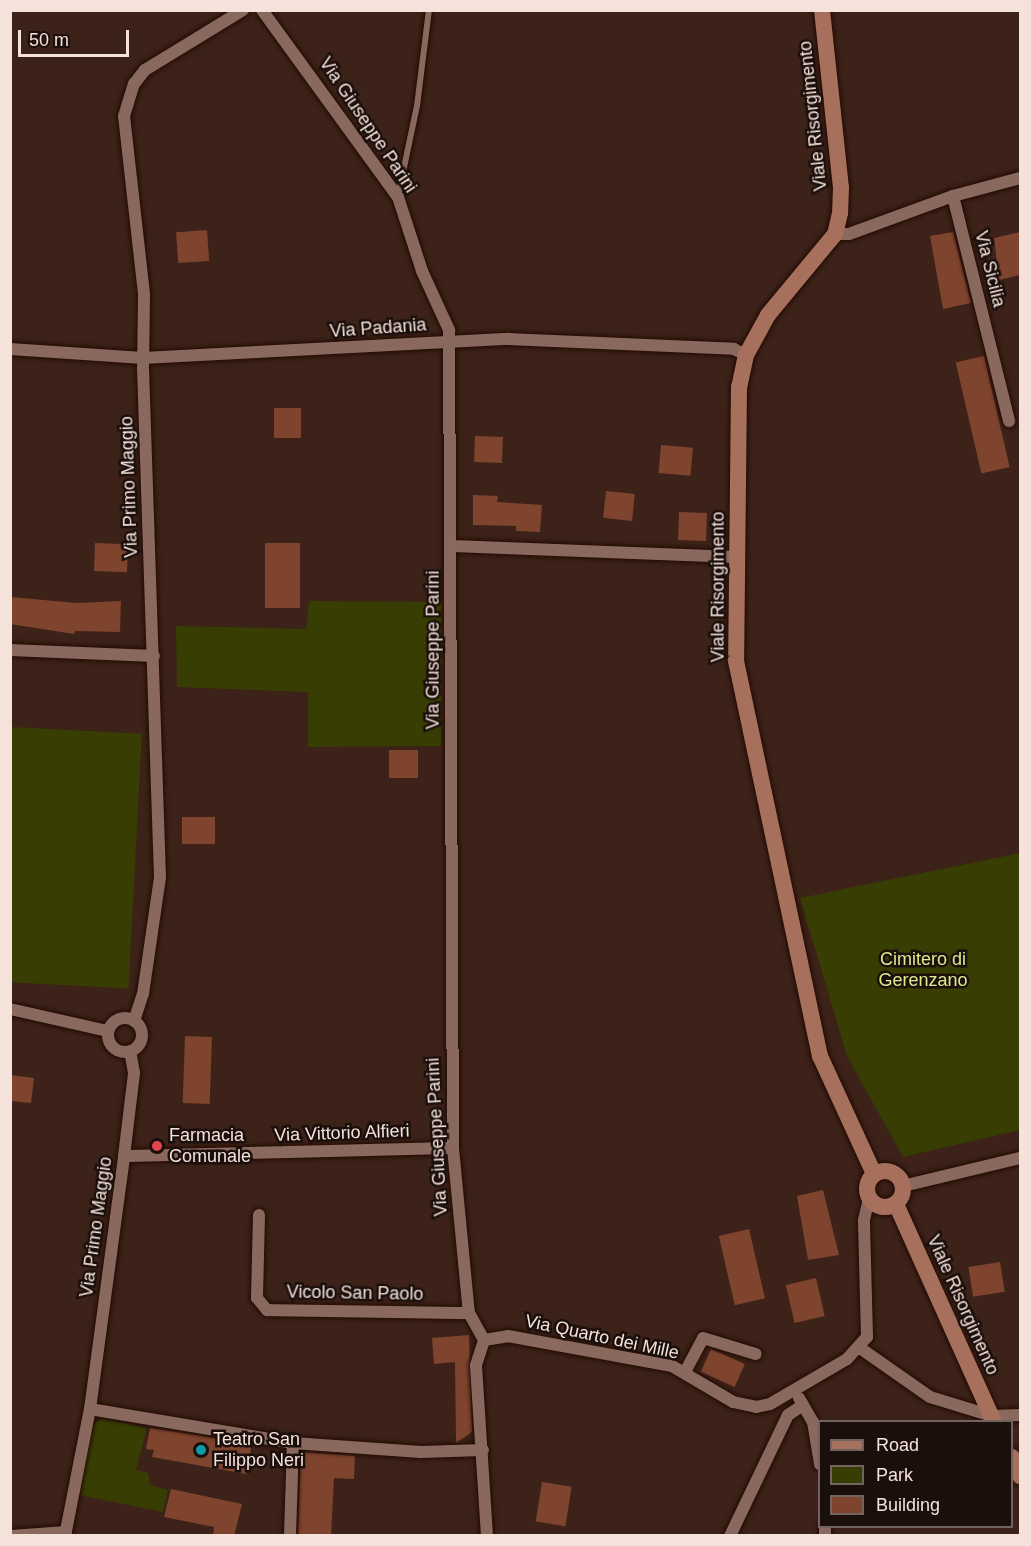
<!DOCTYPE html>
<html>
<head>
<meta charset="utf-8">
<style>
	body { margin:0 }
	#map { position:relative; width:1031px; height:1546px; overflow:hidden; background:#3c2218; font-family:Helvetica,sans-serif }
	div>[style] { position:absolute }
	.green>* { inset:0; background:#383e03; transform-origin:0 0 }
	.building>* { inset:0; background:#7f442e; transform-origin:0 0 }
	.roads { filter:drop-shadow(0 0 2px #220a03) drop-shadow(0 0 2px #220a03) }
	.lane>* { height:6px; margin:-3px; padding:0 3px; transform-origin:3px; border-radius:3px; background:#89695d }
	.street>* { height:12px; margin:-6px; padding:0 6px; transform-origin:6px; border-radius:6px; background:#89695d }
	.street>.ring { margin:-6px; padding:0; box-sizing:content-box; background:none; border:12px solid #89695d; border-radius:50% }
	.secondary>* { height:16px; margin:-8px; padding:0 8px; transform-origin:8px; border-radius:8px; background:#a7705d }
	.secondary>.ring { margin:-8px; padding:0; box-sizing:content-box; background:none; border:16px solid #a7705d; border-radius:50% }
	.dots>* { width:16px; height:16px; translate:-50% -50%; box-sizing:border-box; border:3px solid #1b0f0b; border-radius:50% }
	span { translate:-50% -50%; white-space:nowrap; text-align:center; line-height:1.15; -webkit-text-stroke:5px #1b0f0b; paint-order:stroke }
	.street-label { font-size:18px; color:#f4e2db }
	.park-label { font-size:18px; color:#dbea8d }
	.poi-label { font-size:18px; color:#f4e2db }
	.left { translate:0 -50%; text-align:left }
	.frame { position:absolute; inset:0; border:12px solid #f4e2db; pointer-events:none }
	.legend { position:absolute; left:818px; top:1420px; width:195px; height:108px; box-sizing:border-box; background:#1b0f0b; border:2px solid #72635e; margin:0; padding:8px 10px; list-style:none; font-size:18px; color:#f4e2db }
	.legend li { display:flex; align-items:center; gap:12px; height:30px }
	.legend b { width:30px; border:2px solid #72635e }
	.scale { position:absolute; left:18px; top:30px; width:111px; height:27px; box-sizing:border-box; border:3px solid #f4e2db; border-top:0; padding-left:8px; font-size:18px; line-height:21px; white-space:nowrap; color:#f4e2db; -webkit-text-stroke:4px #1b0f0b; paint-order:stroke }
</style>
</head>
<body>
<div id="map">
	<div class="green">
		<i style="clip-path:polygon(309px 601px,442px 602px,441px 746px,308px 747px,308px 692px,177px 687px,176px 626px,306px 629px)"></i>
		<i style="left:11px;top:727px;width:131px;height:255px;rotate:3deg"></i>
		<i style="clip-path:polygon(1020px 853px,1020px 1130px,903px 1157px,847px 1056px,800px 898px)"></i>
		<i style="clip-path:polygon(101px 1419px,147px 1428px,136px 1470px,148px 1473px,150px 1485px,168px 1490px,163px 1512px,79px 1495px,91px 1427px)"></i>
	</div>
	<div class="building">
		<i style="left:207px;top:230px;width:31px;height:31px;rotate:86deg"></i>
		<i style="clip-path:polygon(953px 232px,971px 303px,943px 309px,930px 236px)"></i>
		<i style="clip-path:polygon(1020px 232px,1020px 275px,999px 280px,994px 238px)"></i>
		<i style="left:984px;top:356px;width:114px;height:29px;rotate:77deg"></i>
		<i style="left:274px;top:408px;width:27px;height:30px"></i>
		<i style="left:475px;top:436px;width:28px;height:26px;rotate:2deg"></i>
		<i style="left:661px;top:445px;width:32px;height:28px;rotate:5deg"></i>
		<i style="left:606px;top:491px;width:29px;height:27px;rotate:6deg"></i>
		<i style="clip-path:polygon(473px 495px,498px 496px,497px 502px,542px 505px,540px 532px,516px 531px,516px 526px,473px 525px)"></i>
		<i style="left:679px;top:512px;width:28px;height:28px;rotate:2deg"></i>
		<i style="left:95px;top:543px;width:33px;height:28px;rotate:2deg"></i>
		<i style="left:265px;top:543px;width:35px;height:65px"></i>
		<i style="clip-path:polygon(10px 597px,77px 603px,121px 601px,120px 632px,75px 631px,74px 634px,10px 624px)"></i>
		<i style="left:389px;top:750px;width:29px;height:28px"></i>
		<i style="left:182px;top:817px;width:33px;height:27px"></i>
		<i style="left:185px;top:1036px;width:27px;height:67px;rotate:2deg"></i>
		<i style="clip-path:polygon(10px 1075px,34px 1078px,31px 1103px,10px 1101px)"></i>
		<i style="clip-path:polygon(823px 1190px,839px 1255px,808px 1260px,797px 1196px)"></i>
		<i style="left:749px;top:1229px;width:71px;height:31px;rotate:77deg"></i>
		<i style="left:1000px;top:1262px;width:30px;height:32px;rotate:81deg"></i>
		<i style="left:816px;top:1278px;width:39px;height:31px;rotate:77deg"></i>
		<i style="clip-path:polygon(469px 1335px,472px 1432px,456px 1443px,455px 1362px,434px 1364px,432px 1338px)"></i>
		<i style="left:711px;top:1349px;width:37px;height:25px;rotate:24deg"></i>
		<i style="clip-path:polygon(150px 1428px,252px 1444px,246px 1474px,152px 1457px,154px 1450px,146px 1449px)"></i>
		<i style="clip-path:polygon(301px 1452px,355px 1456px,354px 1479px,334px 1478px,331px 1536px,298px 1536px)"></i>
		<i style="left:542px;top:1482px;width:30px;height:40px;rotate:9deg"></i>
		<i style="clip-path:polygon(171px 1489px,242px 1504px,234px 1536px,213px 1536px,214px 1527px,164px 1517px)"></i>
	</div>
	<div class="roads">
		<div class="lane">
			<i style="left:398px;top:196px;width:92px;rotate:-78.1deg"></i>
			<i style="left:417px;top:106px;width:97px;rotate:-82.9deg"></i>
		</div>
		<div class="street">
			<i style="left:262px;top:10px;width:231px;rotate:54deg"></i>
			<i style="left:398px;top:197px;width:78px;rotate:72deg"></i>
			<i style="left:422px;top:271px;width:65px;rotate:65.4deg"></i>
			<i style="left:449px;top:330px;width:818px;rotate:89.72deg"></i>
			<i style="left:453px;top:1148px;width:166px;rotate:84.5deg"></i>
			<i style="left:469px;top:1313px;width:31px;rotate:61deg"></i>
			<i style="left:953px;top:196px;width:232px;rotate:76deg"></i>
			<i style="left:835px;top:234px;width:14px"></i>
			<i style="left:849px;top:234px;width:111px;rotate:-20.1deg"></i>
			<i style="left:953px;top:196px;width:69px;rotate:-15deg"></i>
			<i style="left:10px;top:349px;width:133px;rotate:3.9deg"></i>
			<i style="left:143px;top:358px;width:366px;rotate:-3deg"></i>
			<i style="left:509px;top:339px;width:225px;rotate:2.5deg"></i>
			<i style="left:734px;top:349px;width:13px;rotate:27deg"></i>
			<i style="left:452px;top:546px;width:285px;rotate:2.2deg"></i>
			<i style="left:10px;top:650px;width:144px;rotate:2.4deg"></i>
			<i style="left:10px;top:1009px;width:100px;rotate:12.7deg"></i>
			<i class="ring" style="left:108px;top:1018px;width:22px;height:22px"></i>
			<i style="left:134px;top:1021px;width:28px;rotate:-72deg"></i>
			<i style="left:143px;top:994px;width:117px;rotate:-81.7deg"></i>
			<i style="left:160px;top:878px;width:509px;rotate:-91.91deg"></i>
			<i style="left:143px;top:369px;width:75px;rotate:-89.2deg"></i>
			<i style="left:144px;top:294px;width:179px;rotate:-96.4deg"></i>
			<i style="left:124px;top:116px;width:34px;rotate:-73deg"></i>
			<i style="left:134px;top:84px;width:18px;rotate:-52deg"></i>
			<i style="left:145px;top:70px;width:115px;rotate:-31.5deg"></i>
			<i style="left:124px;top:1156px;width:329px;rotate:-1.4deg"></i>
			<i style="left:903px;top:1186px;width:120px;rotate:-13.5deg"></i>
			<i style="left:259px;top:1215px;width:83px;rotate:91.4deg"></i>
			<i style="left:257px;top:1298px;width:16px;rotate:50deg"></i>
			<i style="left:267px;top:1310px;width:202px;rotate:0.9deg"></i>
			<i style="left:860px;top:1348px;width:85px;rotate:35deg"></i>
			<i style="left:930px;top:1397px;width:65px;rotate:17deg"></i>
			<i style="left:992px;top:1416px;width:28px;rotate:-2deg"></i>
			<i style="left:685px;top:1372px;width:38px;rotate:-62deg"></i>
			<i style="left:703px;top:1338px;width:55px;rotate:16.8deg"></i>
			<i style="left:799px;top:1398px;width:28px;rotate:60deg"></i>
			<i style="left:813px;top:1422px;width:43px;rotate:80.5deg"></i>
			<i style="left:90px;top:1409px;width:206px;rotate:9.5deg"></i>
			<i style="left:293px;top:1443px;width:128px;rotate:4deg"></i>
			<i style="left:421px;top:1452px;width:62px;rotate:-1.8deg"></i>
			<i style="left:825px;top:1526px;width:10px;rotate:90deg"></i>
			<i style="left:11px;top:1536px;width:55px;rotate:-4.2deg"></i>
			<i style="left:65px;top:1536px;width:129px;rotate:-78.9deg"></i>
			<i style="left:90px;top:1409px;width:255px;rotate:-82.3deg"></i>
			<i style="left:124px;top:1156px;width:84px;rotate:-83.1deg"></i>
			<i style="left:134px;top:1073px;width:22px;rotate:-100deg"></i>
			<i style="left:290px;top:1536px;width:93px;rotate:-88.2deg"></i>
			<i style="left:487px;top:1536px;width:171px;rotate:-93.7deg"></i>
			<i style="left:476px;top:1365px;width:26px;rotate:-72deg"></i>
			<i style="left:484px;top:1340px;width:24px;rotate:-9deg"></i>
			<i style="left:508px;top:1336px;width:167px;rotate:10.4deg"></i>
			<i style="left:672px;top:1366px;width:71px;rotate:30.5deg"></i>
			<i style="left:733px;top:1402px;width:24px;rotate:12deg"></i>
			<i style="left:756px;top:1407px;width:14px;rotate:-12deg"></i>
			<i style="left:770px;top:1404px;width:89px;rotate:-30.3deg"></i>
			<i style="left:847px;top:1359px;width:30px;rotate:-48deg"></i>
			<i style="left:867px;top:1337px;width:117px;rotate:-91.5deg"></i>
			<i style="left:864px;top:1220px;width:23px;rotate:-77deg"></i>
			<i style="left:730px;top:1536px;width:134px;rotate:-64.4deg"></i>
			<i style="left:788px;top:1415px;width:18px;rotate:-34deg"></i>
		</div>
		<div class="secondary">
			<i style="left:822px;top:10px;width:178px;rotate:83.9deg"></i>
			<i style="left:841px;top:187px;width:26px;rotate:92deg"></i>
			<i style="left:840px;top:213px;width:22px;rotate:103deg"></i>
			<i style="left:835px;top:234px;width:105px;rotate:129.6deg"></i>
			<i style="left:768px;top:315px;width:46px;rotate:118.8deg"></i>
			<i style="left:746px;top:355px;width:33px;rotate:102deg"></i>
			<i style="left:739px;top:387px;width:274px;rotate:90.6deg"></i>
			<i style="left:736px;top:661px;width:404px;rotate:78deg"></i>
			<i style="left:820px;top:1056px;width:130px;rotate:65.4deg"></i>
			<i class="ring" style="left:867px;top:1171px;width:20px;height:20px"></i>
			<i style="left:896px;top:1204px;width:239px;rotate:65.8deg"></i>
			<i style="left:1012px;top:1457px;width:21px;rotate:67deg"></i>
		</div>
	</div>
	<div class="dots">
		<i style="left:157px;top:1146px;background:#e0444e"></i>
		<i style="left:201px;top:1450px;background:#0f9aa8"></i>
	</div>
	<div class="street-label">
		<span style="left:813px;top:116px;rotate:-96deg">Viale Risorgimento</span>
		<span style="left:368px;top:125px;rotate:56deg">Via Giuseppe Parini</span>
		<span style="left:990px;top:269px;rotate:76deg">Via Sicilia</span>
		<span style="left:378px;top:328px;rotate:-4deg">Via Padania</span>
		<span style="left:129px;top:487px;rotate:-92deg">Via Primo Maggio</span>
		<span style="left:718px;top:587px;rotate:-90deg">Viale Risorgimento</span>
		<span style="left:433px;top:650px;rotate:-90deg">Via Giuseppe Parini</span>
		<span style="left:342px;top:1133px;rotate:-2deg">Via Vittorio Alfieri</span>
		<span style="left:437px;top:1137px;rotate:-93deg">Via Giuseppe Parini</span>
		<span style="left:96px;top:1227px;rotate:-82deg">Via Primo Maggio</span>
		<span style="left:355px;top:1293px;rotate:1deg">Vicolo San Paolo</span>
		<span style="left:963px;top:1305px;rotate:66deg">Viale Risorgimento</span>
		<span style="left:602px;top:1337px;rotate:12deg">Via Quarto dei Mille</span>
	</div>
	<div class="park-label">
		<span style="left:923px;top:970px">Cimitero di<br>Gerenzano</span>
	</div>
	<div class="poi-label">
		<span class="left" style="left:169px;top:1146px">Farmacia<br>Comunale</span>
		<span class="left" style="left:213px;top:1450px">Teatro San<br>Filippo Neri</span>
	</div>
	<div class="frame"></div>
	<ul class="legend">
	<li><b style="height:8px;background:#a7705d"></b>Road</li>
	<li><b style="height:16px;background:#383e03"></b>Park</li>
	<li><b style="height:16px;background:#7f442e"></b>Building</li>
	</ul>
	<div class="scale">50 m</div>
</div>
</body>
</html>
